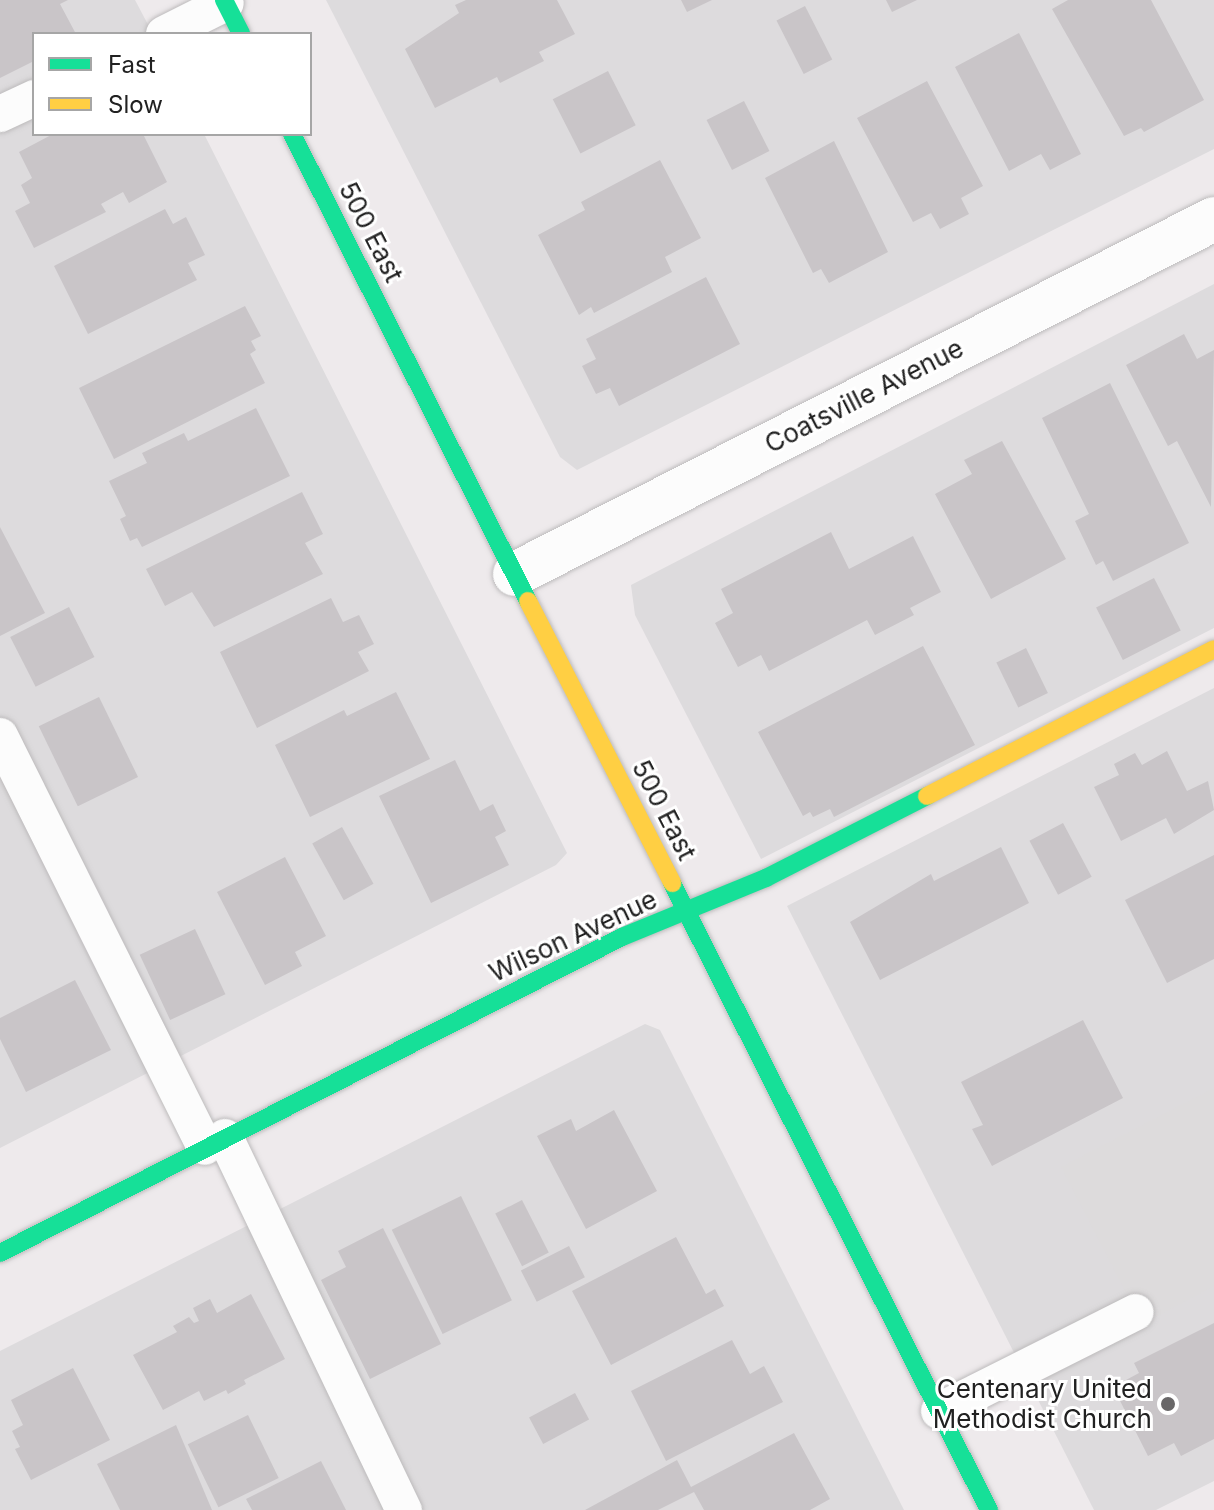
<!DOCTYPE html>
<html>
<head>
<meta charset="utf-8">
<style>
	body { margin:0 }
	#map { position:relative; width:1214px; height:1510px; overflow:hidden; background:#eeeaec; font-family:Inter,sans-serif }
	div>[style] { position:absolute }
	.residential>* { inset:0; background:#dddbdd }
	.religious>* { inset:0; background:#dddbdc }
	.building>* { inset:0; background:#c9c5c8; transform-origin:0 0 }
	.roads { filter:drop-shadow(0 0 2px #bdbbbc) drop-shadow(0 0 2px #bdbbbc) }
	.lane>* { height:36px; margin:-18px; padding:0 18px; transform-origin:18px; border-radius:18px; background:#fcfcfc }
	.street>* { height:44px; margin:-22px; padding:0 22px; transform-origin:22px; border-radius:22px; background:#fcfcfc }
	.fast>* { height:18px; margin:-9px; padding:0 9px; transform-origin:9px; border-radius:9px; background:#16e098 }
	.slow>* { height:18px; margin:-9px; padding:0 9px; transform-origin:9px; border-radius:9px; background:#ffcf43 }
	.dots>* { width:22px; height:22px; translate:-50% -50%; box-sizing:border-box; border:4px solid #fff; border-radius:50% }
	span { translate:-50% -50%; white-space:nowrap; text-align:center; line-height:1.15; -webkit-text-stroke:6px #fff; paint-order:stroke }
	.street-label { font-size:26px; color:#212121 }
	.poi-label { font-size:26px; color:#212121 }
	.right { translate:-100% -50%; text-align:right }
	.legend { position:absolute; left:32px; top:32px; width:280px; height:104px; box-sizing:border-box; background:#fff; border:2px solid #a6a6a6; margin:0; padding:10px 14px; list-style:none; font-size:24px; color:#212121 }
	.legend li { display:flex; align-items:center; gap:16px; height:40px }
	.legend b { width:40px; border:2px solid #a6a6a6 }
</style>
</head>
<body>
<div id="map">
	<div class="residential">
		<i style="clip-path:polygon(0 0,135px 0,153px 34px,34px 34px,34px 134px,204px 134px,567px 853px,556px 865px,0 1148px)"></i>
		<i style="clip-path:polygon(326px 0,1214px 0,1214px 149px,577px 470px,560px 457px)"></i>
		<i style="clip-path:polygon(1214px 284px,1214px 628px,761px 859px,635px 615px,631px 585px)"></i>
		<i style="clip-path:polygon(1214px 688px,1214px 1481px,1156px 1510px,1094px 1510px,787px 906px)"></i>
		<i style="clip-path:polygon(645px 1024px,660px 1030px,904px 1510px,0 1510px,0 1351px)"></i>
	</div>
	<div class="religious">
		<i style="clip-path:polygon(1214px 1088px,1214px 1286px,1142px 1324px,1061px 1167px)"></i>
	</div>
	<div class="building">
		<i style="clip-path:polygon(0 0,68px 0,60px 4px,76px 34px,34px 34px,34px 61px,0 78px)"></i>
		<i style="clip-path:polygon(466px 0,557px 0,575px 34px,539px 52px,544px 61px,500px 83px,497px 77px,435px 108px,405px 49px,459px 13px,455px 5px)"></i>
		<i style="clip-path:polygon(681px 0,712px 0,687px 12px)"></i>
		<i style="clip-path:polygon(886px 0,917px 0,892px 12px)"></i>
		<i style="clip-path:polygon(1068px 0,1151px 0,1204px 100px,1144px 132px,1141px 128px,1124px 136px,1052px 9px)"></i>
		<i style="left:805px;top:6px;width:60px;height:32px;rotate:63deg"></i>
		<i style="clip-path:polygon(1019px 33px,1081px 154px,1050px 170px,1041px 154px,1009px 171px,955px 67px)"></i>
		<i style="left:608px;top:71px;width:61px;height:62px;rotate:63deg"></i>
		<i style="clip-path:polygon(927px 81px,983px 186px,961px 198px,969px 214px,940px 229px,931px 213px,913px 222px,857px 118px)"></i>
		<i style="left:744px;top:101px;width:56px;height:42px;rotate:63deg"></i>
		<i style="clip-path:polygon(53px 134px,143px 134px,167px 182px,129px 203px,123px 192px,101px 204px,106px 212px,34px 248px,15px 211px,30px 203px,21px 185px,32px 178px,19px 152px)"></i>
		<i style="clip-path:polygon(834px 141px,888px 252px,829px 283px,821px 269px,813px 273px,765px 178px)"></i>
		<i style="clip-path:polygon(660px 160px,701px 238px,665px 257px,672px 272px,594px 313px,591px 307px,579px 315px,538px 235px,585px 210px,581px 202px)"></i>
		<i style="clip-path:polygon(165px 209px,173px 224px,186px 217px,205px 255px,188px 263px,197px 280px,88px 334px,54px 266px)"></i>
		<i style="clip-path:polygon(706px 277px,740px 344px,619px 406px,610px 388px,596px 394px,582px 366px,596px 359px,586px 339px)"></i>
		<i style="clip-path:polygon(245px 306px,261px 336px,251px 341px,256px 350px,250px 354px,265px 383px,114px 459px,79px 388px)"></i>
		<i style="clip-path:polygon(1184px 334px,1197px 359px,1214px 350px,1211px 507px,1177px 441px,1168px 446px,1126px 365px)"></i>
		<i style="clip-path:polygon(1110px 383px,1189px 543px,1113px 581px,1103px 561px,1096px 565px,1075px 521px,1089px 514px,1042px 418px)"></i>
		<i style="clip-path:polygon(256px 408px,290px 476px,142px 547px,137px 538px,130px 541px,120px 519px,126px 516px,109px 481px,147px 463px,142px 453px,184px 433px,188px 441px)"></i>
		<i style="clip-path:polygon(1002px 441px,1066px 559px,991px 599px,935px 494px,972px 474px,964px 460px)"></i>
		<i style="clip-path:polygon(302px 492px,323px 534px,305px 543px,323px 574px,214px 627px,192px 592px,165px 606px,146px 569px)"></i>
		<i style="clip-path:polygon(0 527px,45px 613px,0 636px)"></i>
		<i style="clip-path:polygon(831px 532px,849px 569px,913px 536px,941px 592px,910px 608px,914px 615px,875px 635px,867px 620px,769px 671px,761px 655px,738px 667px,715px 623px,733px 613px,721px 589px)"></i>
		<i style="left:1154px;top:578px;width:59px;height:65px;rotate:63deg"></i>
		<i style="clip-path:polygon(331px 598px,343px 622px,359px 615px,374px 644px,358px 652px,369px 671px,257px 728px,220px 652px)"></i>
		<i style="left:69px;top:607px;width:56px;height:66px;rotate:63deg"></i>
		<i style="clip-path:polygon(923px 646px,975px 745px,834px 817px,830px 809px,813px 817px,810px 812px,803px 816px,758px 732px)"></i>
		<i style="left:1026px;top:648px;width:50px;height:33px;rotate:64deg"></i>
		<i style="clip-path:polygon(396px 692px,430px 759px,310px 817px,275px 745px,344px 710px,347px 716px)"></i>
		<i style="left:99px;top:697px;width:89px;height:67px;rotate:64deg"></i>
		<i style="clip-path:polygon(1167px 751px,1187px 791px,1208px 781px,1214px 810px,1174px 834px,1166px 818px,1121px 841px,1094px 787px,1119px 775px,1114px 764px,1135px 753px,1142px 765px)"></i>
		<i style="clip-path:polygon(455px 760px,480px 811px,493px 804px,506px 831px,495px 837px,509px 865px,431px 903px,379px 796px)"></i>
		<i style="left:1063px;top:823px;width:61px;height:38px;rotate:62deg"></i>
		<i style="left:342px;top:827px;width:65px;height:34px;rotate:61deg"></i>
		<i style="clip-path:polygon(1001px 847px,1029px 903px,880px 980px,850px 922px,931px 874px,934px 881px)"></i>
		<i style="clip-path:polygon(1214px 855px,1214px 959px,1167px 983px,1125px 900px)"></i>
		<i style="clip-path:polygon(285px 857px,326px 936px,295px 952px,302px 966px,265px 985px,217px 892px)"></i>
		<i style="left:195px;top:929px;width:72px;height:61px;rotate:65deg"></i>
		<i style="clip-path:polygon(75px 980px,111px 1050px,26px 1092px,0 1039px,0 1018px)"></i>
		<i style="clip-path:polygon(1083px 1020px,1123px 1098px,992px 1166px,972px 1129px,983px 1125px,961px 1082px)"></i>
		<i style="clip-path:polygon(614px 1110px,657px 1191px,586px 1229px,537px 1136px,571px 1119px,576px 1131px)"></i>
		<i style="left:461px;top:1196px;width:116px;height:77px;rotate:64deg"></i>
		<i style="left:522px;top:1200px;width:59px;height:30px;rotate:63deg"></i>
		<i style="clip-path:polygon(383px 1228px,441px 1344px,370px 1379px,321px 1280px,346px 1267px,338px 1251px)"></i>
		<i style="clip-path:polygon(676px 1237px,706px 1294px,715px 1289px,724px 1306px,611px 1365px,572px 1291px)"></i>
		<i style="left:569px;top:1246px;width:35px;height:54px;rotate:63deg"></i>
		<i style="clip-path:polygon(251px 1294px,285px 1359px,244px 1380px,246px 1384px,228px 1394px,226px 1390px,204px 1401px,199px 1391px,163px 1410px,133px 1355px,177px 1332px,173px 1326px,189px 1317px,194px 1323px,199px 1321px,193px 1308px,210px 1299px,217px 1313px)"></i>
		<i style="clip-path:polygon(1214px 1323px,1214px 1439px,1181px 1456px,1174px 1443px,1148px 1456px,1113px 1387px,1139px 1373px,1134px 1363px)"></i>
		<i style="clip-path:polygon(732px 1340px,750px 1374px,764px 1366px,783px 1402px,666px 1461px,631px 1391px)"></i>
		<i style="clip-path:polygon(73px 1368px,110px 1440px,31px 1480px,15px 1449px,20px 1447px,12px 1431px,23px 1425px,11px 1400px)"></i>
		<i style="left:575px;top:1393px;width:30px;height:52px;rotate:62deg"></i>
		<i style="left:248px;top:1415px;width:70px;height:67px;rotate:64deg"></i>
		<i style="clip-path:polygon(176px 1425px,212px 1510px,120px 1510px,97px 1464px)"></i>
		<i style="clip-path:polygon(794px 1433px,830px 1499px,810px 1510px,704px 1510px,694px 1492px,658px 1510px,585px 1510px,677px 1460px,691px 1487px)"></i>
		<i style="clip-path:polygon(321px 1461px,346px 1510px,252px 1510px,246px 1499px)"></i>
	</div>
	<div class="roads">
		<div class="lane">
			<i style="left:164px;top:34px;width:69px;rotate:-26.6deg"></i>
			<i style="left:0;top:114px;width:38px;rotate:-25deg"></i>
			<i style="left:0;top:736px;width:459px;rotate:63.5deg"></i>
			<i style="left:225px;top:1137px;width:414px;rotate:64.4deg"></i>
			<i style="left:939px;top:1411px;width:220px;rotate:-26.7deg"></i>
		</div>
		<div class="street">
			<i style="left:515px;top:574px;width:784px;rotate:-26.92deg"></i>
		</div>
		<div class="fast">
			<i style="left:224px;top:0;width:38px;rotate:63deg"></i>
			<i style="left:292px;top:134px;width:523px;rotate:63.19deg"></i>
			<i style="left:672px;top:883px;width:703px;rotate:63.18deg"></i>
			<i style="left:0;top:1253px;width:698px;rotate:-26.93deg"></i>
			<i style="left:622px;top:937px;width:156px;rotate:-22.3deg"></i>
			<i style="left:766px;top:878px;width:181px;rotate:-27deg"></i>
		</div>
		<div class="slow">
			<i style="left:528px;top:601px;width:317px;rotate:62.9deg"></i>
			<i style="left:927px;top:796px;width:322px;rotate:-27.1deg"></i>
		</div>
	</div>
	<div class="dots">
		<i style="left:1168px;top:1404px;background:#696768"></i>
	</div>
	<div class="street-label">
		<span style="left:371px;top:232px;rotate:63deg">500 East</span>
		<span style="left:864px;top:396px;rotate:-27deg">Coatsville Avenue</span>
		<span style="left:664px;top:810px;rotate:63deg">500 East</span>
		<span style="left:573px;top:936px;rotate:-25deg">Wilson Avenue</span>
	</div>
	<div class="poi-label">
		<span class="right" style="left:1152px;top:1404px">Centenary United<br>Methodist Church</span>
	</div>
	<ul class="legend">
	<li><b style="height:10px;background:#16e098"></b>Fast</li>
	<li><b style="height:10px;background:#ffcf43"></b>Slow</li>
	</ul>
</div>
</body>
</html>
